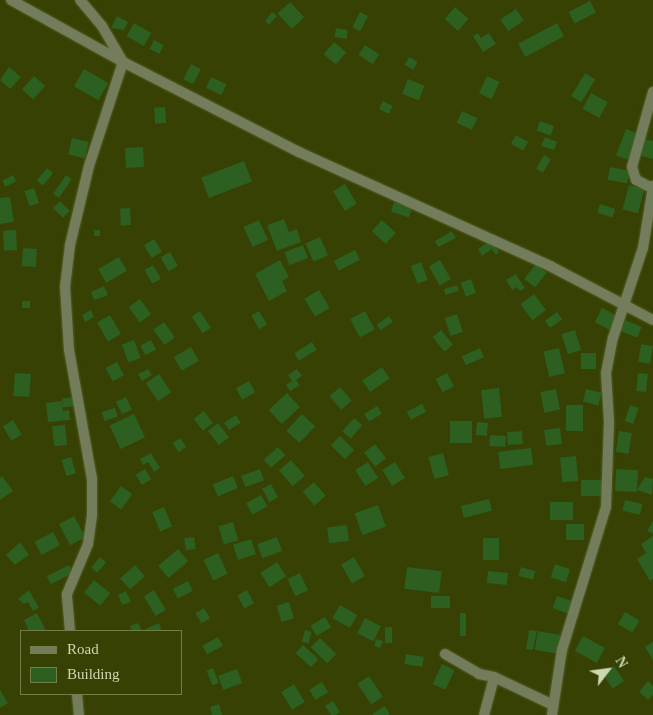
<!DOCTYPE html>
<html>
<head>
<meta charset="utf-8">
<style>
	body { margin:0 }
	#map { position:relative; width:653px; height:715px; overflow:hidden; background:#364103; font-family:Georgia,serif }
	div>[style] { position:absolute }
	.building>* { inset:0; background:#2c5f20; transform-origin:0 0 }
	.roads { filter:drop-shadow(0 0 1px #545f26) drop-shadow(0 0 1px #545f26) }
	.minor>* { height:10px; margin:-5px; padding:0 5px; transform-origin:5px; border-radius:5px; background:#737c5b }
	span { translate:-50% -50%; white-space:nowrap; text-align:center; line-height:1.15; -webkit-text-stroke:4px #364103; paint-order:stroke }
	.legend { position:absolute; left:20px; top:630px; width:162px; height:65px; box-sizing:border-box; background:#364103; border:1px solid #727d49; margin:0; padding:6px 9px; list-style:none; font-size:15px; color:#cdd7b2 }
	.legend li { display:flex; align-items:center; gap:10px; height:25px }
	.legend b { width:25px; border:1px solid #727d49 }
	.north { position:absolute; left:583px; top:645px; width:50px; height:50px; -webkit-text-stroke:4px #364103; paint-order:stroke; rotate:60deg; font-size:14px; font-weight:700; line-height:20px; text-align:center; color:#cdd7b2 }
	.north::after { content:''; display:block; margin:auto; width:18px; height:22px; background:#cdd7b2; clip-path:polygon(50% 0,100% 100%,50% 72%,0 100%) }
</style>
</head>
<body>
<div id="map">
	<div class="building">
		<i style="left:590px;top:1px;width:13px;height:24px;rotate:63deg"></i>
		<i style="left:290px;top:2px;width:21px;height:17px;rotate:47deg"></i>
		<i style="left:455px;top:7px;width:18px;height:16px;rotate:41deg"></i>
		<i style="left:516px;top:9px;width:14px;height:19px;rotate:56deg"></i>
		<i style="clip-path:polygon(272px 12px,277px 16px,269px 25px,265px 21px)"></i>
		<i style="left:360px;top:12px;width:9px;height:17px;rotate:27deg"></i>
		<i style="clip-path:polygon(117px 16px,128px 22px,124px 30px,111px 28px)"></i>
		<i style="left:134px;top:23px;width:20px;height:15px;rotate:30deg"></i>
		<i style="left:557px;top:23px;width:15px;height:44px;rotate:62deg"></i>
		<i style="left:336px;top:28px;width:12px;height:9px;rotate:9deg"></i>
		<i style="clip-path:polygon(478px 33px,481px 38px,489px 33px,496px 44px,483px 52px,473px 36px)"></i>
		<i style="left:154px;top:40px;width:11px;height:10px;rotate:27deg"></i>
		<i style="left:334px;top:42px;width:16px;height:16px;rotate:40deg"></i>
		<i style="left:365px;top:45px;width:17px;height:12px;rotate:33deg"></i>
		<i style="left:409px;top:57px;width:10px;height:9px;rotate:29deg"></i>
		<i style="left:191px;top:64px;width:11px;height:17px;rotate:27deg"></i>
		<i style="clip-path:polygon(9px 67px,21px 77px,10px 89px,0 80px)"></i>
		<i style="left:84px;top:69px;width:28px;height:20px;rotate:30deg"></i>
		<i style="left:585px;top:73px;width:12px;height:27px;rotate:31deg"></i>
		<i style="left:34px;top:76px;width:15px;height:18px;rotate:42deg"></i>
		<i style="left:487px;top:76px;width:14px;height:19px;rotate:25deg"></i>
		<i style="left:211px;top:77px;width:17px;height:12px;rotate:25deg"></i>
		<i style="left:408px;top:79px;width:18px;height:16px;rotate:22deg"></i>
		<i style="left:591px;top:93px;width:19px;height:18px;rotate:28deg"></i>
		<i style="left:383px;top:101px;width:11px;height:9px;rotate:27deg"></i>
		<i style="left:165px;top:107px;width:16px;height:11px;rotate:86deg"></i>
		<i style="left:462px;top:111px;width:17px;height:13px;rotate:25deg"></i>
		<i style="left:540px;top:121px;width:15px;height:10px;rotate:20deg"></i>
		<i style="left:626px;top:129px;width:14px;height:28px;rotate:21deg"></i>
		<i style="left:516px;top:135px;width:14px;height:10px;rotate:30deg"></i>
		<i style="clip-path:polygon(545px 137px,557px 142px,554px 150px,541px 146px)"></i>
		<i style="left:72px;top:138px;width:17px;height:17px;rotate:13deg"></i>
		<i style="clip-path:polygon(645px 139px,653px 141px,653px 159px,641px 156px)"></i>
		<i style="left:143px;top:147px;width:20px;height:18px;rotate:87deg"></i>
		<i style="left:544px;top:155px;width:8px;height:16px;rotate:30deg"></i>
		<i style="left:244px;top:161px;width:22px;height:46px;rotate:69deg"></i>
		<i style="left:610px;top:167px;width:20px;height:13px;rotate:11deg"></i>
		<i style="left:47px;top:168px;width:8px;height:16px;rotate:40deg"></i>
		<i style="left:13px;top:175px;width:7px;height:12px;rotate:63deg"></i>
		<i style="left:66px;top:175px;width:7px;height:23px;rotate:34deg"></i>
		<i style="left:345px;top:184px;width:23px;height:14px;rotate:59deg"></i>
		<i style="left:629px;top:185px;width:16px;height:25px;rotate:15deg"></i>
		<i style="left:34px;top:188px;width:16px;height:10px;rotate:72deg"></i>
		<i style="clip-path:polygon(10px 197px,14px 222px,0 224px,0 198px)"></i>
		<i style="left:60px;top:201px;width:14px;height:10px;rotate:45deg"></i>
		<i style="left:394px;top:202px;width:19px;height:10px;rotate:18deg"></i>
		<i style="left:600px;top:204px;width:16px;height:9px;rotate:18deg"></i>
		<i style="left:130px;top:208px;width:17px;height:10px;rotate:87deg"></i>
		<i style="clip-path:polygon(284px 219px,289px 232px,297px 229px,301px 242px,277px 251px,267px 225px)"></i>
		<i style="left:259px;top:220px;width:22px;height:17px;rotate:66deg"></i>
		<i style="left:382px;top:220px;width:19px;height:15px;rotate:43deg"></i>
		<i style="left:16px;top:230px;width:20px;height:13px;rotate:87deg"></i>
		<i style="left:94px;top:230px;width:6px;height:6px"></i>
		<i style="clip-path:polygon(452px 231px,456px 238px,438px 247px,435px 241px)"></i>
		<i style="left:320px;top:237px;width:20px;height:16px;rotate:66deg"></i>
		<i style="left:154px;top:239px;width:15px;height:12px;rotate:58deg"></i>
		<i style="clip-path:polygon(491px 240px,499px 252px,496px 255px,492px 249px,482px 256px,478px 249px)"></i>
		<i style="left:303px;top:245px;width:14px;height:20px;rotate:69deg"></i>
		<i style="left:23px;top:248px;width:14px;height:18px;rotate:4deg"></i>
		<i style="left:355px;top:250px;width:11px;height:24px;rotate:63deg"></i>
		<i style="left:170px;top:252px;width:16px;height:11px;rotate:60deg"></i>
		<i style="left:119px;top:257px;width:16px;height:24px;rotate:60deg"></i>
		<i style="clip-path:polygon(280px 260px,289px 277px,282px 281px,287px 291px,269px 301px,255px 274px)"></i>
		<i style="left:440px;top:260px;width:22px;height:13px;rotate:60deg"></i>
		<i style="left:421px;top:262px;width:19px;height:11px;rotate:69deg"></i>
		<i style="left:536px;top:264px;width:14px;height:19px;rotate:39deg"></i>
		<i style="left:153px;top:265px;width:16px;height:10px;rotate:60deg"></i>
		<i style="clip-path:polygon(516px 274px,525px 288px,520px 291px,517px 287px,512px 290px,506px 280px)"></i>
		<i style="left:471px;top:279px;width:15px;height:11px;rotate:70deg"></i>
		<i style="left:457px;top:285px;width:6px;height:14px;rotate:72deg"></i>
		<i style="clip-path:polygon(104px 286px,108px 295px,94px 300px,91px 292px)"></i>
		<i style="left:319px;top:290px;width:21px;height:17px;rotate:59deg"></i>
		<i style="left:534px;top:294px;width:20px;height:17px;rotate:53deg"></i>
		<i style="left:140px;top:299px;width:19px;height:14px;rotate:54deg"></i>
		<i style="left:22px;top:301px;width:8px;height:7px"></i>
		<i style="left:602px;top:308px;width:18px;height:16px;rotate:27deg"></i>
		<i style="clip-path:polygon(91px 310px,94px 317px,85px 322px,82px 315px)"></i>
		<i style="left:200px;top:311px;width:20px;height:10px;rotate:57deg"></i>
		<i style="left:259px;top:311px;width:16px;height:9px;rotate:60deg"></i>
		<i style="left:365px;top:311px;width:21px;height:17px;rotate:62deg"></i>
		<i style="left:557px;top:312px;width:9px;height:15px;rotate:54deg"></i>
		<i style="left:457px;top:314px;width:19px;height:13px;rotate:72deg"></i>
		<i style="left:110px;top:315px;width:22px;height:15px;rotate:60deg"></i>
		<i style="left:389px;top:316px;width:7px;height:15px;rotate:56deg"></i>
		<i style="left:625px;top:320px;width:18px;height:12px;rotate:22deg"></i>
		<i style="left:164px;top:322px;width:19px;height:13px;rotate:55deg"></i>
		<i style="left:441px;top:330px;width:19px;height:11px;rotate:51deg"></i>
		<i style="left:575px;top:330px;width:21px;height:14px;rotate:73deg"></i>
		<i style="left:134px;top:340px;width:19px;height:13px;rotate:69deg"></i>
		<i style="left:151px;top:340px;width:11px;height:12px;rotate:63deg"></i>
		<i style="left:312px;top:342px;width:9px;height:21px;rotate:58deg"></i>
		<i style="left:641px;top:344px;width:12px;height:18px;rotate:9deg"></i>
		<i style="left:191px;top:347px;width:16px;height:20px;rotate:60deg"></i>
		<i style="left:480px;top:348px;width:10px;height:20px;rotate:66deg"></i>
		<i style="left:559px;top:348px;width:26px;height:16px;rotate:77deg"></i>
		<i style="left:596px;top:353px;width:16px;height:15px;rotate:90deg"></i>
		<i style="left:117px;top:362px;width:15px;height:13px;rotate:62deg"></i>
		<i style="left:382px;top:367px;width:14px;height:24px;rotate:56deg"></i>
		<i style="clip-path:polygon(148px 369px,152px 375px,142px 381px,138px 374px)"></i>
		<i style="clip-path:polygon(297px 369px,302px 376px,296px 380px,300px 385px,290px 391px,286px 385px,292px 381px,288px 375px)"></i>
		<i style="left:15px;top:373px;width:16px;height:23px;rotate:4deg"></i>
		<i style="left:447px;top:373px;width:15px;height:13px;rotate:62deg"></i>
		<i style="left:638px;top:373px;width:10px;height:18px;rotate:6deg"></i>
		<i style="left:159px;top:374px;width:22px;height:16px;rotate:56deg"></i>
		<i style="left:249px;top:381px;width:13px;height:15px;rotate:61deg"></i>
		<i style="left:340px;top:387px;width:18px;height:14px;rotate:49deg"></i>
		<i style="left:499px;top:388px;width:29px;height:18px;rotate:84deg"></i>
		<i style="left:556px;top:389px;width:21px;height:16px;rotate:79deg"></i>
		<i style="left:586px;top:389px;width:16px;height:13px;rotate:14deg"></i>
		<i style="left:287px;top:393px;width:19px;height:25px;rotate:47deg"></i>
		<i style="left:76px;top:397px;width:9px;height:14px;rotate:84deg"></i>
		<i style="left:126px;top:397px;width:14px;height:11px;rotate:65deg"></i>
		<i style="clip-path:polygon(62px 401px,63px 411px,69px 410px,70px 420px,48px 422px,46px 403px)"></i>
		<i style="left:422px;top:404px;width:9px;height:17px;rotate:63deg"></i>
		<i style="left:566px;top:405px;width:17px;height:26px"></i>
		<i style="left:630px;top:405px;width:9px;height:17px;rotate:18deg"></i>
		<i style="left:377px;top:406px;width:9px;height:15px;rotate:58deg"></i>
		<i style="left:115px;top:408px;width:9px;height:14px;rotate:72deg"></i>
		<i style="left:204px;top:411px;width:15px;height:13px;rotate:53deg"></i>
		<i style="left:134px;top:414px;width:26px;height:27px;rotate:65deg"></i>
		<i style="left:302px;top:414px;width:18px;height:23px;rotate:43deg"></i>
		<i style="left:236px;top:415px;width:9px;height:14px;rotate:58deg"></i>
		<i style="left:354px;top:418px;width:11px;height:18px;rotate:41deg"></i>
		<i style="left:13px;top:420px;width:17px;height:12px;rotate:59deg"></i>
		<i style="left:450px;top:421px;width:22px;height:22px"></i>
		<i style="left:477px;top:422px;width:11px;height:13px;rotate:5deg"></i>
		<i style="left:218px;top:423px;width:18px;height:13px;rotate:52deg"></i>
		<i style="left:65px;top:425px;width:20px;height:13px;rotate:84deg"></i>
		<i style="left:560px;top:428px;width:16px;height:16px;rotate:83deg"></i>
		<i style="left:522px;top:431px;width:13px;height:15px;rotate:86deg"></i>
		<i style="left:619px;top:431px;width:13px;height:21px;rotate:9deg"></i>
		<i style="left:490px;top:435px;width:16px;height:11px;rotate:4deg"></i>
		<i style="left:340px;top:436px;width:20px;height:13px;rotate:45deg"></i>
		<i style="left:180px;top:438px;width:11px;height:9px;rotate:56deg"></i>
		<i style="left:375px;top:444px;width:18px;height:14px;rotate:52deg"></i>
		<i style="left:278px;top:447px;width:11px;height:19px;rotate:49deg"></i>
		<i style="left:531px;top:448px;width:17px;height:33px;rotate:83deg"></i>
		<i style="clip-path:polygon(151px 453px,160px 468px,154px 472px,148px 462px,143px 465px,140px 459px)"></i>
		<i style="left:443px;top:453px;width:23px;height:15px;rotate:75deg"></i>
		<i style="left:576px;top:456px;width:25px;height:16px;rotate:85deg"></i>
		<i style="left:71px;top:457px;width:17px;height:10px;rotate:73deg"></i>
		<i style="left:291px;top:460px;width:21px;height:16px;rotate:49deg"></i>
		<i style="left:368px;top:462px;width:19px;height:15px;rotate:58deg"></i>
		<i style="left:395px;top:462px;width:19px;height:15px;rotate:58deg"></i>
		<i style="left:145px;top:469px;width:12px;height:11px;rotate:59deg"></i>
		<i style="left:260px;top:469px;width:12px;height:20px;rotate:70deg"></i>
		<i style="left:616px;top:469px;width:22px;height:22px;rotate:3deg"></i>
		<i style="clip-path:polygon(2px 476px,13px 491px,0 500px,0 478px)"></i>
		<i style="left:233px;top:476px;width:13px;height:22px;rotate:67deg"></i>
		<i style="clip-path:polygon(645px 477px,653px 479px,652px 495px,637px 490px)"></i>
		<i style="left:602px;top:480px;width:16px;height:21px;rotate:90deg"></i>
		<i style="left:314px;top:482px;width:18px;height:15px;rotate:49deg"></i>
		<i style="left:271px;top:484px;width:15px;height:10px;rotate:62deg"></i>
		<i style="left:121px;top:486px;width:14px;height:19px;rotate:36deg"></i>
		<i style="left:261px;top:495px;width:13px;height:17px;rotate:61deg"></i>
		<i style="left:489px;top:499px;width:12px;height:29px;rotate:76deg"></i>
		<i style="left:625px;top:500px;width:18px;height:11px;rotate:13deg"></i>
		<i style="left:550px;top:502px;width:23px;height:18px"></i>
		<i style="left:378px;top:505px;width:23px;height:25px;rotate:70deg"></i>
		<i style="left:164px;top:507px;width:21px;height:13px;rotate:67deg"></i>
		<i style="left:74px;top:516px;width:24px;height:17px;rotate:62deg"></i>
		<i style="clip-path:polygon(653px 521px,653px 534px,647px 531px)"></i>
		<i style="left:233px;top:522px;width:19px;height:15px;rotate:74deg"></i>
		<i style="left:566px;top:524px;width:18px;height:16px"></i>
		<i style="left:347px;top:525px;width:16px;height:20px;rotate:83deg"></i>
		<i style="left:53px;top:532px;width:15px;height:21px;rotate:62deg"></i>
		<i style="clip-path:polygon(653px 536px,653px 579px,650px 581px,637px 559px,646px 553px,641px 544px)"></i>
		<i style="left:194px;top:537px;width:12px;height:10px;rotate:81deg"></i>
		<i style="left:277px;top:537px;width:15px;height:21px;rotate:70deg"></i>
		<i style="left:483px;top:538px;width:16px;height:22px"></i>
		<i style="left:251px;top:539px;width:16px;height:19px;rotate:72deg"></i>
		<i style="clip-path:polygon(20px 542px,29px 555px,15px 565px,6px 555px)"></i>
		<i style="left:178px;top:549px;width:16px;height:26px;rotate:50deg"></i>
		<i style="left:218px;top:553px;width:23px;height:16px;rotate:65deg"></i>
		<i style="left:100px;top:557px;width:8px;height:14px;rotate:40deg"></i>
		<i style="left:354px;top:557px;width:22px;height:15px;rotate:60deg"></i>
		<i style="left:277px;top:562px;width:17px;height:20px;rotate:57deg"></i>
		<i style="left:555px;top:564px;width:16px;height:14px;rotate:18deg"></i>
		<i style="left:69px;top:565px;width:9px;height:25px;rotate:63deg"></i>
		<i style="left:135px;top:565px;width:15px;height:20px;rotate:48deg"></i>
		<i style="left:407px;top:567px;width:35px;height:22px;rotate:7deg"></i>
		<i style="left:521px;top:567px;width:15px;height:9px;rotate:16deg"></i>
		<i style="left:488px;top:571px;width:20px;height:12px;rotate:6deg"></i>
		<i style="left:300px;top:573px;width:19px;height:14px;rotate:65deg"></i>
		<i style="left:94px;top:580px;width:21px;height:16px;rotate:39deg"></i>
		<i style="left:188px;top:581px;width:11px;height:17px;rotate:63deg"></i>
		<i style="clip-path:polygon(29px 590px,39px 608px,33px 611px,28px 602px,24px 604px,18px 599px)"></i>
		<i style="left:154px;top:590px;width:23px;height:12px;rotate:59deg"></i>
		<i style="left:247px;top:590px;width:15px;height:11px;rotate:62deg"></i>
		<i style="clip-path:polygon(126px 591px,131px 602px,122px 605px,118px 595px)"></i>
		<i style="left:431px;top:596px;width:19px;height:12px"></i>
		<i style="left:557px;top:596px;width:18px;height:13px;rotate:19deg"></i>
		<i style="left:289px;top:602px;width:17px;height:13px;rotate:73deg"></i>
		<i style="left:340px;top:605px;width:20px;height:15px;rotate:30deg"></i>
		<i style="left:204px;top:608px;width:12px;height:10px;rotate:59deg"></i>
		<i style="left:625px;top:612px;width:17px;height:14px;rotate:31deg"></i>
		<i style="clip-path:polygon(37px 613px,46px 631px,29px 631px,24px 620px)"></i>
		<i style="left:460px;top:613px;width:6px;height:23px"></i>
		<i style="left:325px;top:617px;width:12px;height:17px;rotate:59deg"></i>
		<i style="left:365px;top:618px;width:18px;height:17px;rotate:27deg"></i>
		<i style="clip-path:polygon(138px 623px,142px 631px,132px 631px,130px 626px)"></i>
		<i style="clip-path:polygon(159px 623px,162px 631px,146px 631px,145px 629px)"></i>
		<i style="left:385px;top:627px;width:7px;height:16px"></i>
		<i style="left:305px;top:630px;width:7px;height:12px;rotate:16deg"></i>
		<i style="clip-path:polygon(529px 630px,537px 631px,533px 650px,526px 649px)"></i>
		<i style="left:538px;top:631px;width:23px;height:19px;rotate:10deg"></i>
		<i style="left:583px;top:636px;width:25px;height:17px;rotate:29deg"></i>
		<i style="left:218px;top:637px;width:10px;height:18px;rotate:61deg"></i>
		<i style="left:320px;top:638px;width:23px;height:13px;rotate:45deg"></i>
		<i style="clip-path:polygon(376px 639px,383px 641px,380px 648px,374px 646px)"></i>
		<i style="clip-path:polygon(653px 642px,653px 660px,645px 647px)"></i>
		<i style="left:303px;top:645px;width:21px;height:11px;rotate:43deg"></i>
		<i style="left:406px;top:654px;width:18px;height:10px;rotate:9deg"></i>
		<i style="left:442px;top:664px;width:14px;height:22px;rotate:25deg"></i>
		<i style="left:614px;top:666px;width:18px;height:14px;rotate:56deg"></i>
		<i style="left:213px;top:668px;width:16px;height:7px;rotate:68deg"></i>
		<i style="left:237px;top:669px;width:15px;height:20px;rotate:70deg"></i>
		<i style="left:369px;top:676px;width:25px;height:14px;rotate:56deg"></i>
		<i style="clip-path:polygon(648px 681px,653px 686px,653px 695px,648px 700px,639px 692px)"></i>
		<i style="left:322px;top:682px;width:12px;height:15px;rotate:59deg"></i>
		<i style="left:294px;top:684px;width:21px;height:15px;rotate:59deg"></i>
		<i style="clip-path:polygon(0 690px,8px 703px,0 708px)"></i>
		<i style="clip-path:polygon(333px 701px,340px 712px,336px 715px,331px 715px,325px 706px)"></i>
		<i style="clip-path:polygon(219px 704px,222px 715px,212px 715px,210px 707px)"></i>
		<i style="clip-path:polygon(385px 706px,390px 715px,373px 715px,372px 714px)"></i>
	</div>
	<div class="roads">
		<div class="minor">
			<i style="left:11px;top:0;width:128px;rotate:29deg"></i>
			<i style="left:123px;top:62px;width:198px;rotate:27.1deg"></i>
			<i style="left:299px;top:152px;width:276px;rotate:24.4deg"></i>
			<i style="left:550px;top:266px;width:116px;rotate:27.7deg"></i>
			<i style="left:652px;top:188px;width:18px;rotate:-153deg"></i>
			<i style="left:636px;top:180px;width:14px;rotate:-107deg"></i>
			<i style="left:632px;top:167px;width:78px;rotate:-74.4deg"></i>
			<i style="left:70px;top:631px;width:37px;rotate:-95deg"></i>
			<i style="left:67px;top:594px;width:54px;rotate:-67.2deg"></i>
			<i style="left:88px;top:544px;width:29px;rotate:-82deg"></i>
			<i style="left:92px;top:515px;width:36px;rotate:-90deg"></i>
			<i style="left:92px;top:479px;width:131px;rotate:-100.1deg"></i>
			<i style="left:69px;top:350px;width:63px;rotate:-93.6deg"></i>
			<i style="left:65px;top:287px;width:42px;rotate:-83.2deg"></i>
			<i style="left:70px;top:245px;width:81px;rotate:-76.5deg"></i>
			<i style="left:89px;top:166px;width:109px;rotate:-71.9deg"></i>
			<i style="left:123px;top:62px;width:42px;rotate:-120.3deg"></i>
			<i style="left:102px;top:26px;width:34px;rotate:-130deg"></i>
			<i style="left:445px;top:654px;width:39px;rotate:30deg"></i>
			<i style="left:479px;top:674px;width:15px;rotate:11deg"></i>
			<i style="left:77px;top:694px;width:21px;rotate:85deg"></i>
			<i style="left:484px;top:715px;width:39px;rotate:-75deg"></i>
			<i style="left:494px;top:677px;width:65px;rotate:25.4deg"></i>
			<i style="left:552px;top:715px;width:66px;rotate:-81.3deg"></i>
			<i style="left:562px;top:650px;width:150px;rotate:-72.9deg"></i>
			<i style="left:606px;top:507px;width:85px;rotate:-88deg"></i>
			<i style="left:609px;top:422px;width:49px;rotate:-93.5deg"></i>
			<i style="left:606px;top:373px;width:36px;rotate:-79deg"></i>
			<i style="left:613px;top:338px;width:95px;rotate:-71.6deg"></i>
			<i style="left:643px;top:248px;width:63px;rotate:-80.8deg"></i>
		</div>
	</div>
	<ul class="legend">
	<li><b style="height:6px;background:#737c5b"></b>Road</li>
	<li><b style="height:14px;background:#2c5f20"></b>Building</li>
	</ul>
	<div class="north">N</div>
</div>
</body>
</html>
